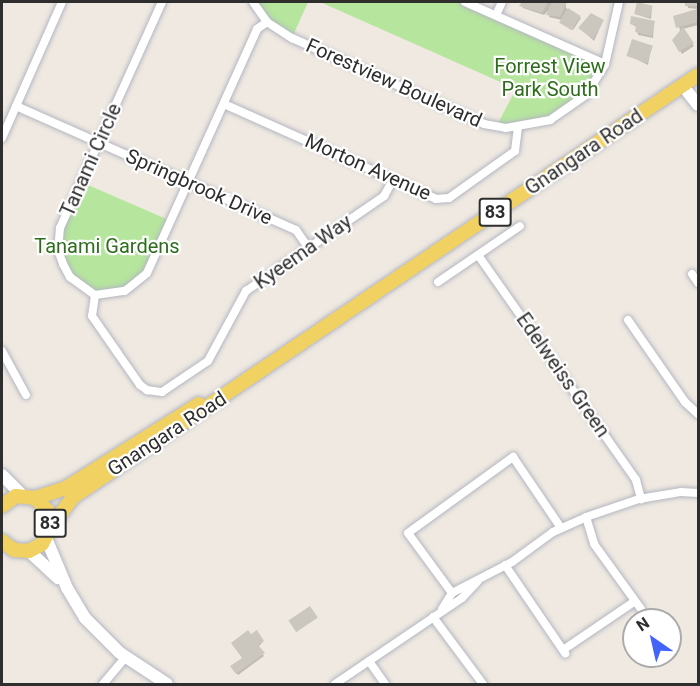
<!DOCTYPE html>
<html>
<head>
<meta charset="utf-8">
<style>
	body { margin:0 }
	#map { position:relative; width:700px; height:686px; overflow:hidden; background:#efe9e1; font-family:Roboto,sans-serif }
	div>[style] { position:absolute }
	.green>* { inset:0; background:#b6e59e }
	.shadow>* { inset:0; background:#0003 }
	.building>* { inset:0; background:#cbc7bf; transform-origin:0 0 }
	.roads { filter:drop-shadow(0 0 2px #b4b7c1) drop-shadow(0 0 2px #b4b7c1) }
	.street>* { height:8px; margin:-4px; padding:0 4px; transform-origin:4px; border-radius:4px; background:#fff }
	.secondary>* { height:12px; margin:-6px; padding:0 6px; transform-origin:6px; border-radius:6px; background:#fff }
	.primary>* { height:14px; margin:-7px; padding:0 7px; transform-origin:7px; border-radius:7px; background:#f2d163 }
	span { translate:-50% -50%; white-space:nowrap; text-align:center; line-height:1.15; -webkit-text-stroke:4.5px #fff; paint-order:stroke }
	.shield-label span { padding:2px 4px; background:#fff; border:2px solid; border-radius:4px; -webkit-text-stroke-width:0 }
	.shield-label { font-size:18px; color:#2e2e2e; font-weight:700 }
	.park-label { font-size:20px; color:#2c6e1b }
	.street-label { font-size:20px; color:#2e2e2e }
	.frame { position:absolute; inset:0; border:3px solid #2e2e2e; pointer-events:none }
	.north { position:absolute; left:622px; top:608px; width:60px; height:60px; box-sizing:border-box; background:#fff; border:2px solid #ababab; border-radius:50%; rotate:326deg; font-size:16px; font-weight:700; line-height:24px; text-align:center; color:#2e2e2e }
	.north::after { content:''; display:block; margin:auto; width:21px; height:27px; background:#4264fb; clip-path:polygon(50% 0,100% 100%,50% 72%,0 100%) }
</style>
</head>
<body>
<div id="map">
	<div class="green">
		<i style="clip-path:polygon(253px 2px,308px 2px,292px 38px,267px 22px)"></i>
		<i style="clip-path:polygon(320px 2px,465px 2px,605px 64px,597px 80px,559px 115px,496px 127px,516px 89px)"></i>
		<i style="clip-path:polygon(81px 182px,171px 221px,137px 285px,110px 295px,84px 289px,63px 264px,60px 228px)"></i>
	</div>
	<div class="shadow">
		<i style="clip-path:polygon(522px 2px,566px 2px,566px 8px,581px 18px,573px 30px,562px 20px,549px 17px,551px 8px,544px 15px,523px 8px)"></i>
		<i style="clip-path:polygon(687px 2px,698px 2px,698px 9px,688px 8px)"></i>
		<i style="clip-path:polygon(652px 7px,651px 19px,635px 14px)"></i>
		<i style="clip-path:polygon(696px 11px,698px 25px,683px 29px,694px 46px,682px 54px,674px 41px,682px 35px,675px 17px)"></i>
		<i style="clip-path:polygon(603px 21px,594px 41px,580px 28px)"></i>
		<i style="clip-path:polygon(654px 23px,653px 38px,638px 35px,637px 27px,631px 24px)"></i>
		<i style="clip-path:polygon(651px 48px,648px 65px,628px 55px)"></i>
		<i style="clip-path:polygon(263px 642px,258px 647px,264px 656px,238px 675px,232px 667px,243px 658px,233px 644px)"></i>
	</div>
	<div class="building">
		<i style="clip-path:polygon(522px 2px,548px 2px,542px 13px,519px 6px)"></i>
		<i style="clip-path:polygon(552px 2px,567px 2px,560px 17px,546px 15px)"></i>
		<i style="left:637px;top:2px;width:16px;height:12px;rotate:14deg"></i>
		<i style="left:685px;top:2px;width:13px;height:4px"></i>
		<i style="left:568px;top:8px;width:15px;height:17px;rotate:32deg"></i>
		<i style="clip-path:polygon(697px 9px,698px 22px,676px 28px,673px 16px)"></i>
		<i style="clip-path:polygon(591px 13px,604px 20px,593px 39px,578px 28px)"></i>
		<i style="clip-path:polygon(631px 16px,655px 21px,652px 36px,635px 32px,636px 25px,630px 24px)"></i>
		<i style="clip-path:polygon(683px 27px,694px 43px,679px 52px,672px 40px)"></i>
		<i style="left:632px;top:39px;width:22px;height:18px;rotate:18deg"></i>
		<i style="left:310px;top:606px;width:14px;height:26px;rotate:56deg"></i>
		<i style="clip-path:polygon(248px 630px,251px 634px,257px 630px,264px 641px,258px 645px,265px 653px,236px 674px,230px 666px,242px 658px,231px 643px)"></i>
	</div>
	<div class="roads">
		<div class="street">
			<i style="left:162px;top:2px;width:248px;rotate:114.3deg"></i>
			<i style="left:60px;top:228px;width:22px;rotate:95deg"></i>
			<i style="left:58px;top:250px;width:15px;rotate:70deg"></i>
			<i style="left:63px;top:264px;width:15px;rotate:62deg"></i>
			<i style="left:70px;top:277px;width:31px;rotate:36deg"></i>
			<i style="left:95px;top:295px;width:30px;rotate:-8deg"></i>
			<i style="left:125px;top:291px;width:28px;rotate:-39deg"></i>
			<i style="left:147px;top:273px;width:268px;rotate:-65.7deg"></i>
			<i style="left:257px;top:29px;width:12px;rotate:-35deg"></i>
			<i style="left:253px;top:2px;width:24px;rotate:55deg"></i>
			<i style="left:267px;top:22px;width:30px;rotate:33deg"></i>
			<i style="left:292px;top:38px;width:210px;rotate:24.1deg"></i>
			<i style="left:484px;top:124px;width:22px;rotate:10deg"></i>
			<i style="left:506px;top:128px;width:45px;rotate:-10.3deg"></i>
			<i style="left:550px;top:120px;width:44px;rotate:-34.8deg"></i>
			<i style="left:586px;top:95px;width:36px;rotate:-58deg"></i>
			<i style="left:605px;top:64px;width:64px;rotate:-77.3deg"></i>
			<i style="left:465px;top:2px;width:153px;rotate:23.9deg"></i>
			<i style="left:496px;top:15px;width:14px;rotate:-65deg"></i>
			<i style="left:224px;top:104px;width:232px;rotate:24.1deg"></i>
			<i style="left:436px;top:199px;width:13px;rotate:-4deg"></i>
			<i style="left:449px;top:198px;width:81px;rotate:-35.5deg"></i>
			<i style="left:515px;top:151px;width:24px;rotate:-83deg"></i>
			<i style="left:16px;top:106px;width:306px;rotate:23.9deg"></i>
			<i style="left:296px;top:230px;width:21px;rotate:55deg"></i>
			<i style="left:2px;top:138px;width:149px;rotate:-66.2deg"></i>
			<i style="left:478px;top:255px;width:275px;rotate:54.9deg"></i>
			<i style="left:636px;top:480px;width:20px;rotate:75deg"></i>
			<i style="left:692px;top:274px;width:11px;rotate:56deg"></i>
			<i style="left:438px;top:282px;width:99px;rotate:-34.3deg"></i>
			<i style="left:95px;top:295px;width:21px;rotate:98deg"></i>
			<i style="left:92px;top:316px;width:44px;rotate:55.2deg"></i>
			<i style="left:117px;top:352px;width:40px;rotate:55.1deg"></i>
			<i style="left:140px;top:385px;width:9px;rotate:36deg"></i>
			<i style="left:147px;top:390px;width:15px;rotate:8deg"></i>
			<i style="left:162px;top:392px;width:55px;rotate:-34deg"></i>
			<i style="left:208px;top:361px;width:80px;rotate:-61.5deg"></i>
			<i style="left:246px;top:291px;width:168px;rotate:-34.5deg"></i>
			<i style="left:384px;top:196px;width:18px;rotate:-61deg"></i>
			<i style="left:628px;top:320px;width:100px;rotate:55.2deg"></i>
			<i style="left:685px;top:402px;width:18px;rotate:43deg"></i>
			<i style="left:2px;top:351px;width:50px;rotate:61.4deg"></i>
			<i style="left:586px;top:517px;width:28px;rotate:73deg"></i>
			<i style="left:594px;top:544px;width:80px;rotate:54.1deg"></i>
			<i style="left:505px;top:565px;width:107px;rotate:55.7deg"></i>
			<i style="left:452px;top:593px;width:74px;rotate:-126.3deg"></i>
			<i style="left:408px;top:533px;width:130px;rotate:-35.9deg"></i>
			<i style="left:513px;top:457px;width:86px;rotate:55.9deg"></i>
			<i style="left:442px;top:609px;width:19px;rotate:-58deg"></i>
			<i style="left:452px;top:593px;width:68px;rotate:-27.3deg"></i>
			<i style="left:512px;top:562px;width:51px;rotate:-36.2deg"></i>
			<i style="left:553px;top:532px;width:36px;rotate:-24deg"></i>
			<i style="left:586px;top:517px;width:56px;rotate:-18.8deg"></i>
			<i style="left:639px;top:499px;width:43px;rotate:-9.5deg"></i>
			<i style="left:681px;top:492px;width:17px;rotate:3deg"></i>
			<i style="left:433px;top:617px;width:84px;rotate:53.3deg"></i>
			<i style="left:563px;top:650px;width:87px;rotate:-34.2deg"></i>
			<i style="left:369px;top:661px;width:28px;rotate:55deg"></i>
			<i style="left:103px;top:684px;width:35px;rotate:-50deg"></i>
			<i style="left:335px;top:684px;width:153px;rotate:-34.1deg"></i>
			<i style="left:462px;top:598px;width:23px;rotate:-47deg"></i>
		</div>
		<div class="secondary">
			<i style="left:683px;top:86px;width:24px;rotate:52deg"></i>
			<i style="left:2px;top:475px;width:30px;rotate:45deg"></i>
			<i style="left:46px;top:538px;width:54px;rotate:67.2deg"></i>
			<i style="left:67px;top:588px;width:35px;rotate:59deg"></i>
			<i style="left:85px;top:618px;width:49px;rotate:45deg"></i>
			<i style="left:120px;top:653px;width:56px;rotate:33.4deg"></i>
			<i style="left:29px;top:551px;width:40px;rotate:43deg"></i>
		</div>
		<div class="primary">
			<i style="left:35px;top:498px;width:33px;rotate:-18deg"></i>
			<i style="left:66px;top:488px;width:157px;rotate:-32.3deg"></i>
			<i style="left:2px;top:506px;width:17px;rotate:-36deg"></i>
			<i style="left:16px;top:496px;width:19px;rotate:6deg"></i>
			<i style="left:35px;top:498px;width:17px;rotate:45deg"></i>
			<i style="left:47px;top:510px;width:17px;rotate:77deg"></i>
			<i style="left:51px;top:527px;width:19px;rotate:118deg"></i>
			<i style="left:42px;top:544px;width:15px;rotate:152deg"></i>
			<i style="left:29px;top:551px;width:15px;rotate:-176deg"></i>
			<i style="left:14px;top:550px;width:15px;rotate:-143deg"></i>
			<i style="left:51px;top:527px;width:37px;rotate:-54deg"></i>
			<i style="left:73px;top:497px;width:18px;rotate:-34deg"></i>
			<i style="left:88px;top:487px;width:736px;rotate:-34.04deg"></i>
		</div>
	</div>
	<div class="shield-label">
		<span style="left:495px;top:212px">83</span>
		<span style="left:50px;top:523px">83</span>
	</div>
	<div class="park-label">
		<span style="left:550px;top:78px">Forrest View<br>Park South</span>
		<span style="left:107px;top:246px">Tanami Gardens</span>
	</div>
	<div class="street-label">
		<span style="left:394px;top:83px;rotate:24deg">Forestview Boulevard</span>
		<span style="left:584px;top:152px;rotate:-34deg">Gnangara Road</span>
		<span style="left:91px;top:160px;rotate:-66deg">Tanami Circle</span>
		<span style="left:368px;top:167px;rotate:24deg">Morton Avenue</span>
		<span style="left:199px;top:187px;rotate:24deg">Springbrook Drive</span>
		<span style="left:303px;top:252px;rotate:-35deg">Kyeema Way</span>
		<span style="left:563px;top:375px;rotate:55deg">Edelweiss Green</span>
		<span style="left:167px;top:434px;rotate:-33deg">Gnangara Road</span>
	</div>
	<div class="frame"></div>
	<div class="north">N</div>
</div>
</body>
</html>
